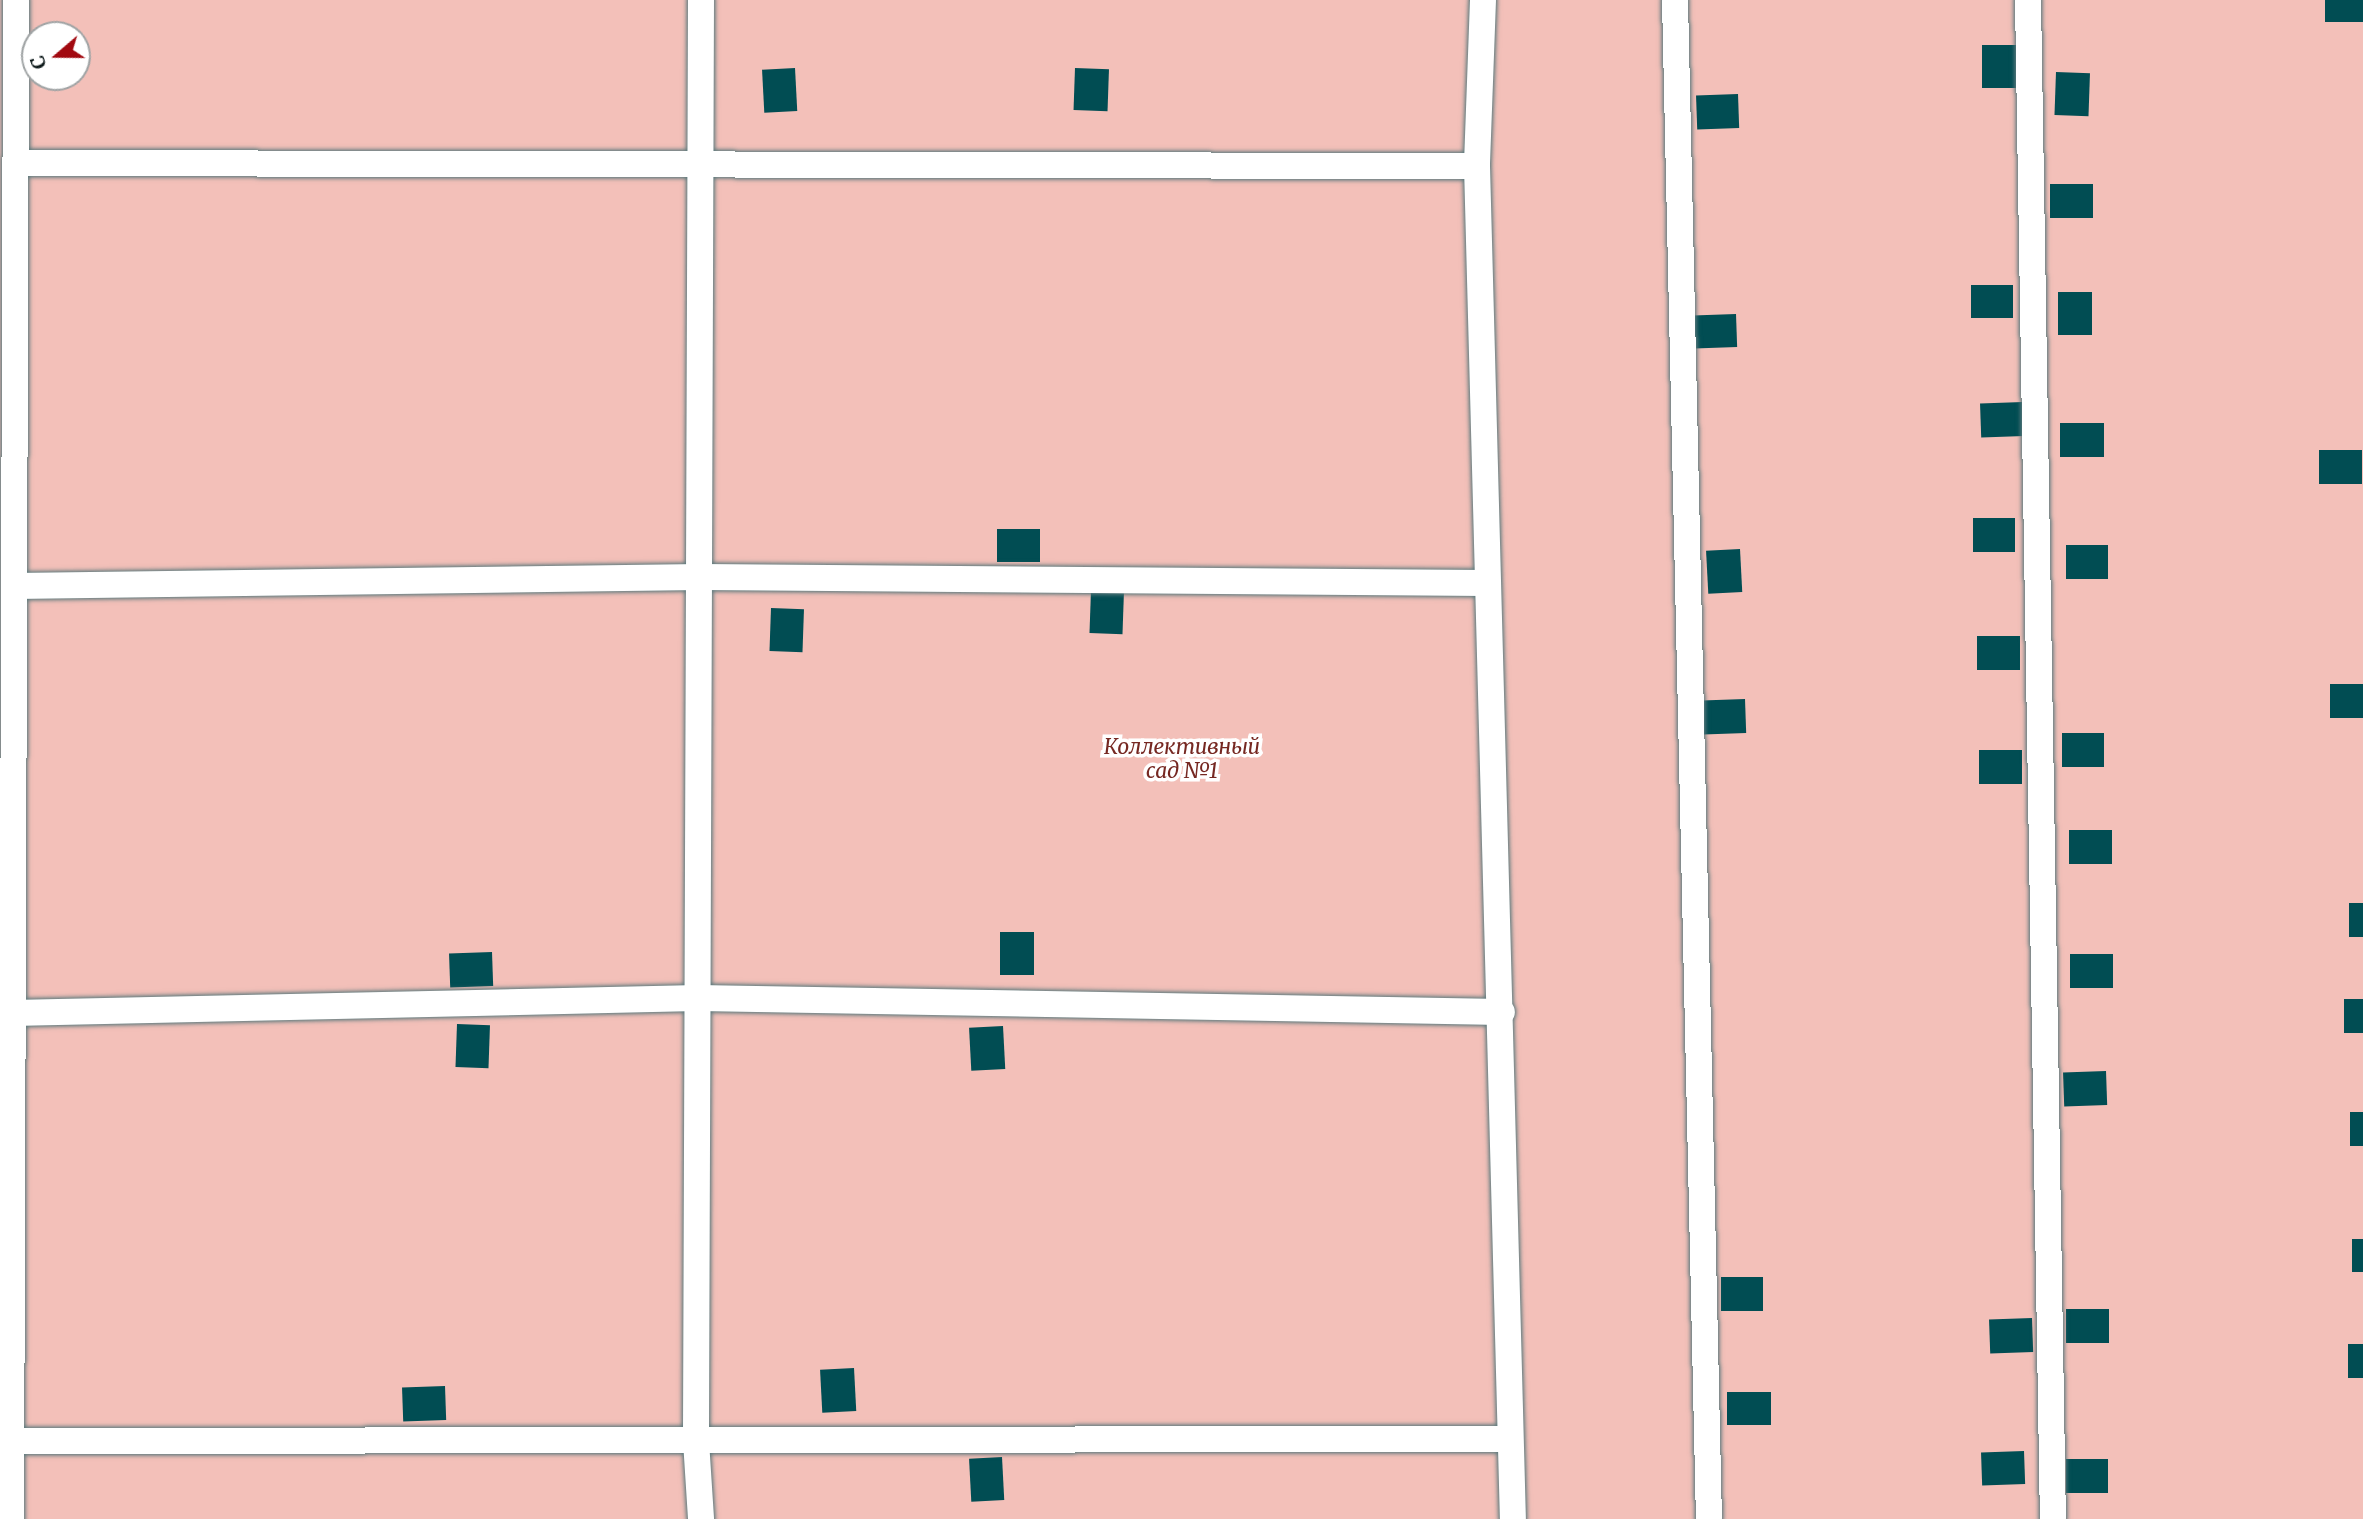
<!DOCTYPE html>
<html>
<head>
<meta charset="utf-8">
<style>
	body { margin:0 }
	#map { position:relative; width:2363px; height:1519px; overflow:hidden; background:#c7e8eb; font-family:Merriweather,serif }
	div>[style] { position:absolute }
	.green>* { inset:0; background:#f3c0b9 }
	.building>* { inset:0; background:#014d53; transform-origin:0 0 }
	.roads { filter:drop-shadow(0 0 2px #5c797c) drop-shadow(0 0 2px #5c797c) }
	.lane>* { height:26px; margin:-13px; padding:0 13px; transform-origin:13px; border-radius:13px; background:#fff }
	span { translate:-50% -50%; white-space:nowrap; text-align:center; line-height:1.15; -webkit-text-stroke:7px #fff; paint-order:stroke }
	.park-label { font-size:21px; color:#762822; font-style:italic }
	.north { position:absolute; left:21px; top:21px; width:70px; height:70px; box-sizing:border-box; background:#fff; border:2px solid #9fa3a4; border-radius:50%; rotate:250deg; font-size:19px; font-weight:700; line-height:28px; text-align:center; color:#0e1a1b }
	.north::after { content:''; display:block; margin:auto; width:24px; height:32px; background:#a20910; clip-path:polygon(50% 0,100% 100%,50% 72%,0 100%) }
</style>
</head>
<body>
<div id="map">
	<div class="green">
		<i style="clip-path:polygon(evenodd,0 0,2363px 0,2363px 1519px,0 1519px,0 0,35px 35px,77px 35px,77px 77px,35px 77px,35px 35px)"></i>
	</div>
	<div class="building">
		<i style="left:2325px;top:0;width:38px;height:22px"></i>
		<i style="left:1982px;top:45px;width:34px;height:43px"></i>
		<i style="left:795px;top:68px;width:43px;height:33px;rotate:87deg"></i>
		<i style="left:1075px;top:68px;width:34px;height:42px;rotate:2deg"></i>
		<i style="left:2056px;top:72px;width:34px;height:43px;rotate:2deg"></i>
		<i style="left:1738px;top:94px;width:34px;height:42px;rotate:88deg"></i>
		<i style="left:2093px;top:184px;width:34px;height:43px;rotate:90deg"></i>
		<i style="left:1971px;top:285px;width:42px;height:33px"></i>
		<i style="left:2058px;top:292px;width:34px;height:43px"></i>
		<i style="left:1736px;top:314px;width:33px;height:43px;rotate:88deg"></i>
		<i style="left:2023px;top:402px;width:34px;height:43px;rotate:88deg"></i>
		<i style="left:2104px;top:423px;width:34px;height:44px;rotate:90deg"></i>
		<i style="left:2319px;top:450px;width:43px;height:34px"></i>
		<i style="left:1973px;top:518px;width:42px;height:34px"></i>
		<i style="left:1040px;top:529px;width:33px;height:43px;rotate:90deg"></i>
		<i style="left:2108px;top:545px;width:34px;height:42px;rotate:90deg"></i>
		<i style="left:1740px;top:549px;width:43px;height:34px;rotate:87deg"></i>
		<i style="left:1091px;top:590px;width:33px;height:43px;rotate:2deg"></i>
		<i style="left:771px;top:608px;width:33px;height:43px;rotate:2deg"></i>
		<i style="left:1977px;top:636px;width:43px;height:34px"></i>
		<i style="left:2330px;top:684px;width:33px;height:34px"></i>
		<i style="left:1745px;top:699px;width:34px;height:43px;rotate:88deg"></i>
		<i style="left:2062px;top:733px;width:42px;height:34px"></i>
		<i style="left:1979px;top:750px;width:43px;height:34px"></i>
		<i style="left:2069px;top:830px;width:43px;height:34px"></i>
		<i style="left:2363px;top:903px;width:34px;height:14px;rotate:90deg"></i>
		<i style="left:1000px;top:932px;width:34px;height:43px"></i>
		<i style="left:492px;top:952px;width:34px;height:43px;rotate:88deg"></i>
		<i style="left:2070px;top:954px;width:43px;height:34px"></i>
		<i style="left:2344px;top:999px;width:19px;height:34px"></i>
		<i style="left:457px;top:1024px;width:33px;height:43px;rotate:2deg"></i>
		<i style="left:1003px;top:1026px;width:43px;height:34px;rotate:87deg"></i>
		<i style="left:2106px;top:1071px;width:34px;height:43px;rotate:88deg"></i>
		<i style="left:2350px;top:1112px;width:13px;height:34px"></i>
		<i style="left:2352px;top:1239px;width:11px;height:33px"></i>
		<i style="left:1721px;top:1277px;width:42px;height:34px"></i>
		<i style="left:2109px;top:1309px;width:34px;height:43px;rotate:90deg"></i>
		<i style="left:2032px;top:1318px;width:34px;height:43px;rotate:88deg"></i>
		<i style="left:2348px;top:1344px;width:15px;height:34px"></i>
		<i style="left:854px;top:1368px;width:43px;height:34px;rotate:87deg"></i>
		<i style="left:445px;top:1386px;width:34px;height:43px;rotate:88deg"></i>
		<i style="left:1771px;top:1392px;width:33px;height:44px;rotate:90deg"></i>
		<i style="left:2024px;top:1451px;width:33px;height:43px;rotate:88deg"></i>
		<i style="left:1002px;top:1457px;width:43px;height:33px;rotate:87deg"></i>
		<i style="left:2066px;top:1459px;width:42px;height:34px"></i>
	</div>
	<div class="roads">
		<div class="lane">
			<i style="left:701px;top:0;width:1441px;rotate:90.2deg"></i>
			<i style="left:696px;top:1441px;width:78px;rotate:86.3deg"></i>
			<i style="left:1483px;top:0;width:166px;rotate:92.1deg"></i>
			<i style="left:1477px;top:166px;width:1353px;rotate:88.48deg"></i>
			<i style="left:1675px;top:0;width:1519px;rotate:88.72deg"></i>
			<i style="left:2028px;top:0;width:1519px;rotate:89.06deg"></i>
			<i style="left:15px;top:163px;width:1462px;rotate:0.12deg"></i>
			<i style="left:14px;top:586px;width:687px;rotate:-0.75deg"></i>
			<i style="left:701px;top:577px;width:785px;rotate:0.44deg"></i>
			<i style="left:12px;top:1013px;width:686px;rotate:-1.25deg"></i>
			<i style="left:698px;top:998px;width:804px;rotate:1deg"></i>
			<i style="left:11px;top:1441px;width:1498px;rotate:-0.08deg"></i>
			<i style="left:11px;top:1519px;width:1519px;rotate:-89.81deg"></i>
		</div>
	</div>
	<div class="park-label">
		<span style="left:1182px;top:759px">Коллективный<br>сад №1</span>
	</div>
	<div class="north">С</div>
</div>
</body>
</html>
